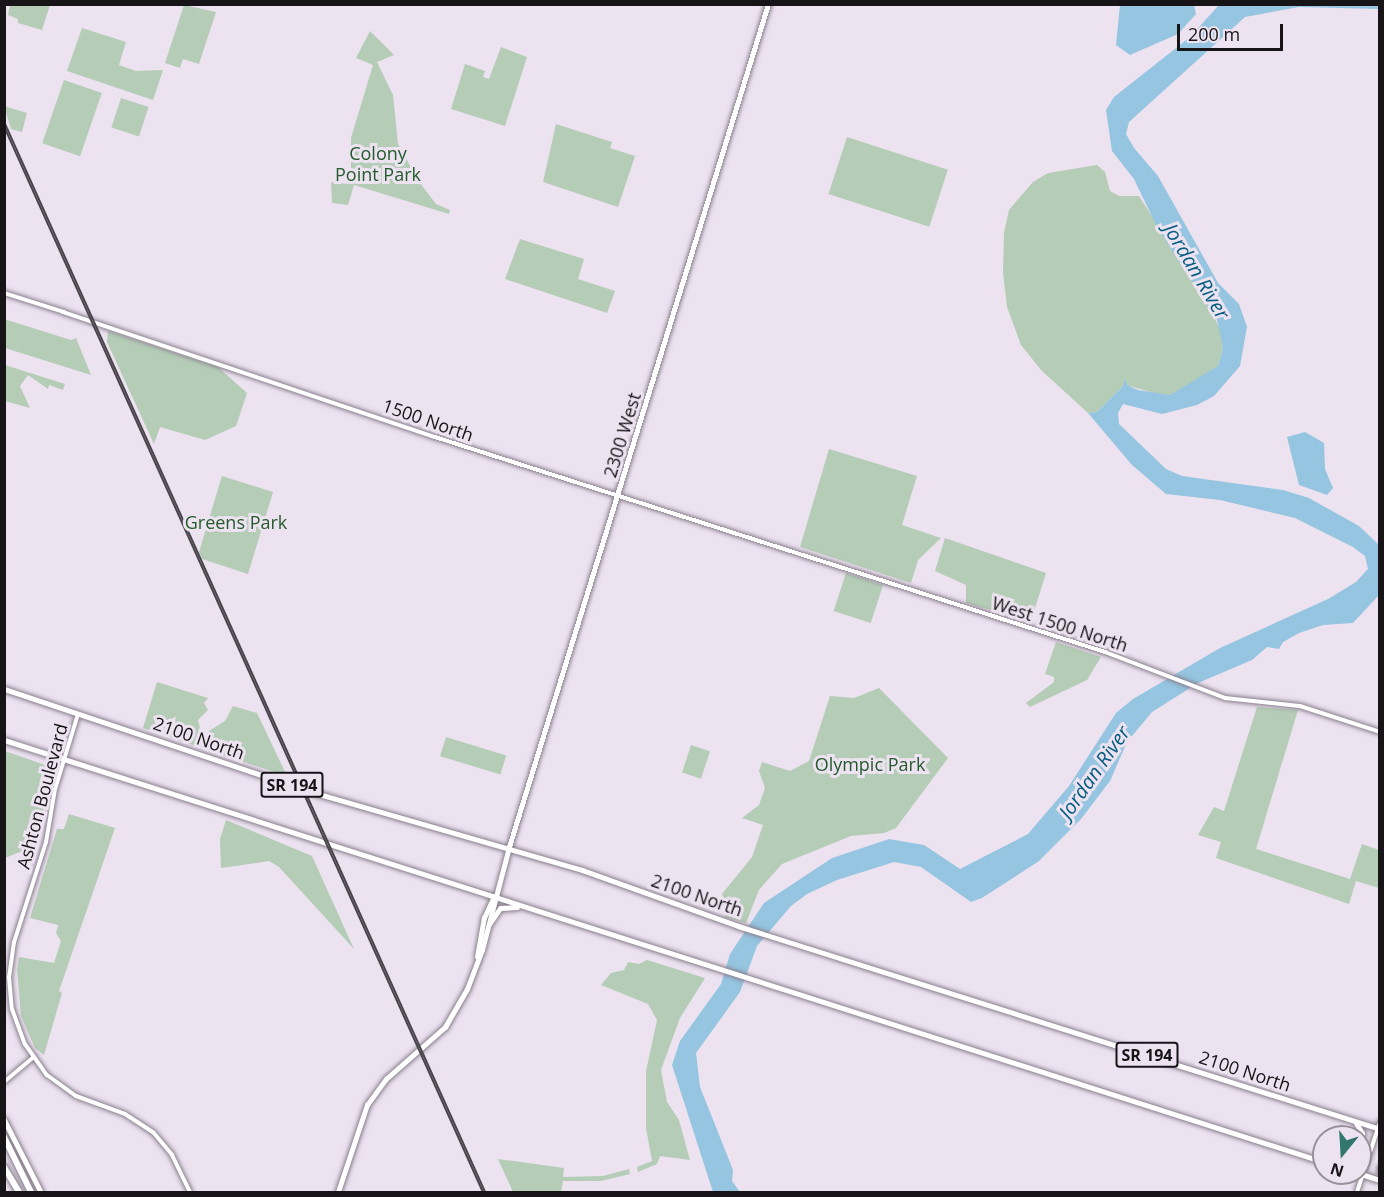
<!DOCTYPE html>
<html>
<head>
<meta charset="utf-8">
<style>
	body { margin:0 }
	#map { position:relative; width:1384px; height:1197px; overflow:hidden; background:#ece2f0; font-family:"Open Sans",sans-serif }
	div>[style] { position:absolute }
	.green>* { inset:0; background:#b5cdb7; transform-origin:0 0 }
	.water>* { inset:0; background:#95c5e0 }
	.roads { filter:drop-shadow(0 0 2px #887f8c) drop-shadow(0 0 2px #887f8c) }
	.tertiary>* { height:4px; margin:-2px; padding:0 2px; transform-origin:2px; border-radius:2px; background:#fff }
	.secondary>* { height:4.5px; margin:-2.25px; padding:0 2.25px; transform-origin:2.25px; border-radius:2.25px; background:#fff }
	.trunk>* { height:5px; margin:-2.5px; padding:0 2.5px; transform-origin:2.5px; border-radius:2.5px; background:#fff }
	.motorway>* { height:6px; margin:-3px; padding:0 3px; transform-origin:3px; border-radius:3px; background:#fff }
	.rail>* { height:4px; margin-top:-2px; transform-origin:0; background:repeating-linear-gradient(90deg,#ece2f0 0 4.5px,#49444b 0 9px); box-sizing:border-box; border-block:2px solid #49444b }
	span { translate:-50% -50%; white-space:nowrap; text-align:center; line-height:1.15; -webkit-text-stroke:6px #ece2f0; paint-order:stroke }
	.shield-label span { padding:2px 4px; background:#ece2f0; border:2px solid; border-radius:4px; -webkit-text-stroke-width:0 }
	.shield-label { font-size:16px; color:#171418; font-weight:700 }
	.park-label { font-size:18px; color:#235a2c }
	.street-label { font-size:18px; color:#171418 }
	.water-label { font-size:20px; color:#035e82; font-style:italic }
	.frame { position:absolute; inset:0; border:6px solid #171418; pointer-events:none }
	.north { position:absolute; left:1312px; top:1125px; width:60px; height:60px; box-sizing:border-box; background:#ece2f0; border:2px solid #97909a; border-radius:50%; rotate:198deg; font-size:16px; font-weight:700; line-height:24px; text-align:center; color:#171418 }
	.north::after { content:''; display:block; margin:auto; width:21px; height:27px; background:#32776b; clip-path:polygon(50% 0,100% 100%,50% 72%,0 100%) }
	.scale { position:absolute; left:1177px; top:24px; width:106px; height:27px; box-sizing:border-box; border:3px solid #171418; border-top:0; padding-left:8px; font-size:18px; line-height:21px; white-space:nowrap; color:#171418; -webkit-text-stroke:4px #ece2f0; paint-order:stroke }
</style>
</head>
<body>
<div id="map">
	<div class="green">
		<i style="clip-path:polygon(10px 5px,50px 5px,42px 30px,18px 23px,18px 19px,8px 15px)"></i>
		<i style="clip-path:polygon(184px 5px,216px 12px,199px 64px,183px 59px,180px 68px,165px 63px)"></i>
		<i style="clip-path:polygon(82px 28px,126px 42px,119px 65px,136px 71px,163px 70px,153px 100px,67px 71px)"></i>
		<i style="clip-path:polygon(370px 31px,394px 55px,377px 62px,393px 95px,398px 144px,420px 183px,436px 204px,450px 210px,449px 214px,354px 185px,348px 205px,332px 203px,331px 182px,348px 184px,351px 179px,351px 138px,373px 65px,356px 58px)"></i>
		<i style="clip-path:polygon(501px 47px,527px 57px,505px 126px,451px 109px,465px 64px,485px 71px,483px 77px,489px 79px)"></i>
		<i style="left:64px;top:80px;width:40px;height:67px;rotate:19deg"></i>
		<i style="left:121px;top:98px;width:29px;height:31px;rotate:18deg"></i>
		<i style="clip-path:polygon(4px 106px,27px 113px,22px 132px,11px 129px)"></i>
		<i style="clip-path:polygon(556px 124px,612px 142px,610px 148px,635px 156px,618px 207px,543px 182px)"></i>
		<i style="left:847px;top:137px;width:106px;height:60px;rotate:18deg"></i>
		<i style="clip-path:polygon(1097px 165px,1105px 172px,1110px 191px,1119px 196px,1139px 196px,1210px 307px,1220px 330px,1223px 348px,1218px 366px,1184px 389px,1170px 395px,1154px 393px,1126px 385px,1126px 378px,1123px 386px,1097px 412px,1088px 413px,1041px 370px,1021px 345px,1007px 307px,1003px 273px,1004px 233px,1009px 210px,1033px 182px,1048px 173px)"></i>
		<i style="clip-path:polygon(520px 239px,584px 259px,578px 279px,615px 291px,607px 313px,505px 279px)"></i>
		<i style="clip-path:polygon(4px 319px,71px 340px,76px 338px,91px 375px,5px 348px)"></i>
		<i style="clip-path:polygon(108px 331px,218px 367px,247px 393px,236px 426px,205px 440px,160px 427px,154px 444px,107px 342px)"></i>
		<i style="clip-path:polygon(4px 365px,5px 365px,65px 384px,63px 390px,49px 385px,48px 389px,28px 375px,20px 386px,30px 408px,5px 401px)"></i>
		<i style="clip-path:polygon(829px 449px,917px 476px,902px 525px,941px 538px,918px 560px,911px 583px,800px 547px)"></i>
		<i style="clip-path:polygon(222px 476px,273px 492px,248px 574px,202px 559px,199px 552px)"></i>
		<i style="clip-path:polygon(945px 538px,1046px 573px,1031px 621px,966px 603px,966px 585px,935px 571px)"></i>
		<i style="left:846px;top:573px;width:39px;height:40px;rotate:18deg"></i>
		<i style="clip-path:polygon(1056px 642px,1101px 657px,1087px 680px,1030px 707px,1026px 703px,1054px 682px,1054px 677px,1045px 674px)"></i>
		<i style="clip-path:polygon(157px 682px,208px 698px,204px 703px,208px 710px,198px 720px,201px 732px,196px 746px,143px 728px)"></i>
		<i style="clip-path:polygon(879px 688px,948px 758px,896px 828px,884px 833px,851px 836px,782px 864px,759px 890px,746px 923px,725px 917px,728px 908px,722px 894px,752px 857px,763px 825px,742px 818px,759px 805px,765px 788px,759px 771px,762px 762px,790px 771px,809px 761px,830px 696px,854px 698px)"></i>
		<i style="clip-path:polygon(233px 706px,257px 713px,287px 776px,204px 749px,209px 731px,225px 721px)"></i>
		<i style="clip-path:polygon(1257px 707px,1298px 710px,1256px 849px,1350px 879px,1362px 844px,1379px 850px,1379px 888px,1356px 881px,1349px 904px,1216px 858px,1221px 842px,1198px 835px,1214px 807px,1224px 811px)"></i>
		<i style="left:446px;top:737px;width:63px;height:20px;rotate:17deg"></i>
		<i style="left:691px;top:745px;width:20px;height:29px;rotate:18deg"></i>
		<i style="clip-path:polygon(5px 751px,51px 767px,35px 857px,20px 852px,5px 858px)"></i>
		<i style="clip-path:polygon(69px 814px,115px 828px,59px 991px,62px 993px,44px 1055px,35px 1048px,21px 1016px,17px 969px,19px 957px,54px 963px,61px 941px,56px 933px,58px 925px,30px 918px,57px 829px,64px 829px)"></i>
		<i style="clip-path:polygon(226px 820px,312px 856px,354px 949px,279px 867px,269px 861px,221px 868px,220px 839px)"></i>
		<i style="clip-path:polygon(647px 960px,705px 978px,680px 1018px,661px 1070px,667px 1102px,679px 1120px,690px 1160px,660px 1156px,657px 1164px,638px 1172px,637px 1167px,652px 1161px,646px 1128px,646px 1071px,657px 1020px,648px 1004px,601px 985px,611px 973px,624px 970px,628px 962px,639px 964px)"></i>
		<i style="clip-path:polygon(498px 1159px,564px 1168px,563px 1177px,603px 1176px,629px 1169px,630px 1174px,601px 1181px,563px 1181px,561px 1192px,513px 1192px)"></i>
	</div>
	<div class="water">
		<i style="clip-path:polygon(1120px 5px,1194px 5px,1196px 14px,1178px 34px,1130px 55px,1116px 45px)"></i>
		<i style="clip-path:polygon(1219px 5px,1379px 5px,1379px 9px,1299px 7px,1245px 17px,1129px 122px,1126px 134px,1134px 148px,1158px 176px,1218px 283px,1239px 304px,1247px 327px,1240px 366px,1214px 396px,1197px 405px,1162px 414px,1123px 404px,1118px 413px,1119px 424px,1166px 469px,1182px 476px,1283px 490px,1309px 498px,1359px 526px,1379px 545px,1379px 595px,1353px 623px,1323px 625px,1299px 633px,1283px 642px,1279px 649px,1267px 647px,1252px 660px,1198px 683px,1152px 712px,1127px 742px,1110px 781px,1081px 819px,1039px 861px,982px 898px,971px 902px,921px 867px,894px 862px,837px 880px,807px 894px,791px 906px,757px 946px,740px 992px,696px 1053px,700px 1087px,733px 1170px,732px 1181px,740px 1192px,713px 1192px,672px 1065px,680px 1041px,721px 984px,730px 954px,764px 903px,832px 858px,889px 839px,924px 845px,960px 869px,1028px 834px,1069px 786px,1116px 713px,1133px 699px,1220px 648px,1328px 599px,1356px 582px,1368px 569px,1365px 556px,1353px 547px,1295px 518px,1220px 500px,1166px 494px,1132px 465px,1088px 413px,1097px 412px,1123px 386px,1125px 378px,1127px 385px,1138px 390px,1170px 395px,1218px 366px,1223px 348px,1217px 320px,1158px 229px,1134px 179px,1112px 151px,1106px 110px,1114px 97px,1190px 37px)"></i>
		<i style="clip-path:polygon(1305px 432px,1324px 443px,1325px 469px,1333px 488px,1327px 495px,1299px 485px,1287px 437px)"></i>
	</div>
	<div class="roads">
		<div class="tertiary">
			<i style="left:4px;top:293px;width:63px;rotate:17.6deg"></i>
			<i style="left:63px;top:312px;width:392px;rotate:18.6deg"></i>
			<i style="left:435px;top:437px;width:704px;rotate:17.79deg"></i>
			<i style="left:1105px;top:652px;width:129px;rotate:21deg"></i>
			<i style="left:1225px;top:698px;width:75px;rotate:6.1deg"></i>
			<i style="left:1300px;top:706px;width:84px;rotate:18deg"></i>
			<i style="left:78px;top:714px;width:78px;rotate:107deg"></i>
			<i style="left:55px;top:789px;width:54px;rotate:99.6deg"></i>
			<i style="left:46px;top:842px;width:105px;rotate:107.7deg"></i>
			<i style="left:14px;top:942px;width:35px;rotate:98deg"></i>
			<i style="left:9px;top:977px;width:32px;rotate:85deg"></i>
			<i style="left:12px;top:1009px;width:37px;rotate:70deg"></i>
			<i style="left:25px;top:1044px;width:38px;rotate:55deg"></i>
			<i style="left:47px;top:1075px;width:36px;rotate:36deg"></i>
			<i style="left:76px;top:1096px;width:52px;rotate:20.2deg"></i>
			<i style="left:125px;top:1114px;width:33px;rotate:33deg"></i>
			<i style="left:153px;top:1132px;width:30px;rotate:50deg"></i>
			<i style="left:172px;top:1155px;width:41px;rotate:64.1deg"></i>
			<i style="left:4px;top:1082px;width:38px;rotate:-40deg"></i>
			<i style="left:1357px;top:1192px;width:74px;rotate:-71.8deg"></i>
		</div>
		<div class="secondary">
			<i style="left:477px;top:957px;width:40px;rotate:-80deg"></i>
			<i style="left:484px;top:918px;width:23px;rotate:-65deg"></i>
			<i style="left:4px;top:1119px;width:82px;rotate:63.1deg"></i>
			<i style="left:338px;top:1192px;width:92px;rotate:-71.6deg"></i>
			<i style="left:367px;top:1105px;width:32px;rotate:-54deg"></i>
			<i style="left:386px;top:1079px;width:79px;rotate:-41.4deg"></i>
			<i style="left:445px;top:1027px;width:44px;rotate:-59.9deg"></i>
			<i style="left:467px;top:989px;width:42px;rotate:-69deg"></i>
			<i style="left:482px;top:950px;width:106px;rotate:-75.3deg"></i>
			<i style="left:509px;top:847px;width:882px;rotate:-72.92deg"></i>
		</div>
		<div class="trunk">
			<i style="left:4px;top:689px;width:325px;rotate:18.5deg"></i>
			<i style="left:312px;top:792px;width:281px;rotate:16.1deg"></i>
			<i style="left:582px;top:870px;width:166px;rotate:19.7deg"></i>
			<i style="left:738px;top:926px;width:673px;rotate:17.55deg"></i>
			<i style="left:4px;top:740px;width:1386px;rotate:17.73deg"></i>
			<i style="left:489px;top:924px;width:19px;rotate:-55deg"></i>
			<i style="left:500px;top:908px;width:17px;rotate:-3deg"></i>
			<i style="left:1356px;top:1123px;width:12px;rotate:59deg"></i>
			<i style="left:1362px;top:1133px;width:10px;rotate:101deg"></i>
			<i style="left:1380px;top:1167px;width:5px;rotate:90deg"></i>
			<i style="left:1358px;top:1173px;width:23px;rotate:18deg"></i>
		</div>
		<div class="motorway">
			<i style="left:4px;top:1137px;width:61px;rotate:63.9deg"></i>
			<i style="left:4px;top:1167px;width:29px;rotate:59deg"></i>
		</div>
	</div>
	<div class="rail">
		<i style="left:4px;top:124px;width:1171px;rotate:65.8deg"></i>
	</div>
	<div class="shield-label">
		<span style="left:292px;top:785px">SR 194</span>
		<span style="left:1147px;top:1055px">SR 194</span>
	</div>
	<div class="park-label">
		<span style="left:378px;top:164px">Colony<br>Point Park</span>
		<span style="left:236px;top:522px">Greens Park</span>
		<span style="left:870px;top:764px">Olympic Park</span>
	</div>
	<div class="street-label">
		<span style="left:428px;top:420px;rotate:19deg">1500 North</span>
		<span style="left:622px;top:435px;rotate:-73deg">2300 West</span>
		<span style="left:1060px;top:624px;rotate:18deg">West 1500 North</span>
		<span style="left:199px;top:738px;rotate:19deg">2100 North</span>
		<span style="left:42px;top:796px;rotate:-75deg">Ashton Boulevard</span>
		<span style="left:697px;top:895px;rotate:19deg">2100 North</span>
		<span style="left:1245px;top:1071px;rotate:18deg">2100 North</span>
	</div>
	<div class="water-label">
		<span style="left:1197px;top:271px;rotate:59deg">Jordan River</span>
		<span style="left:1094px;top:772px;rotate:-55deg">Jordan River</span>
	</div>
	<div class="frame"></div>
	<div class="north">N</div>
	<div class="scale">200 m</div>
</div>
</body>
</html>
